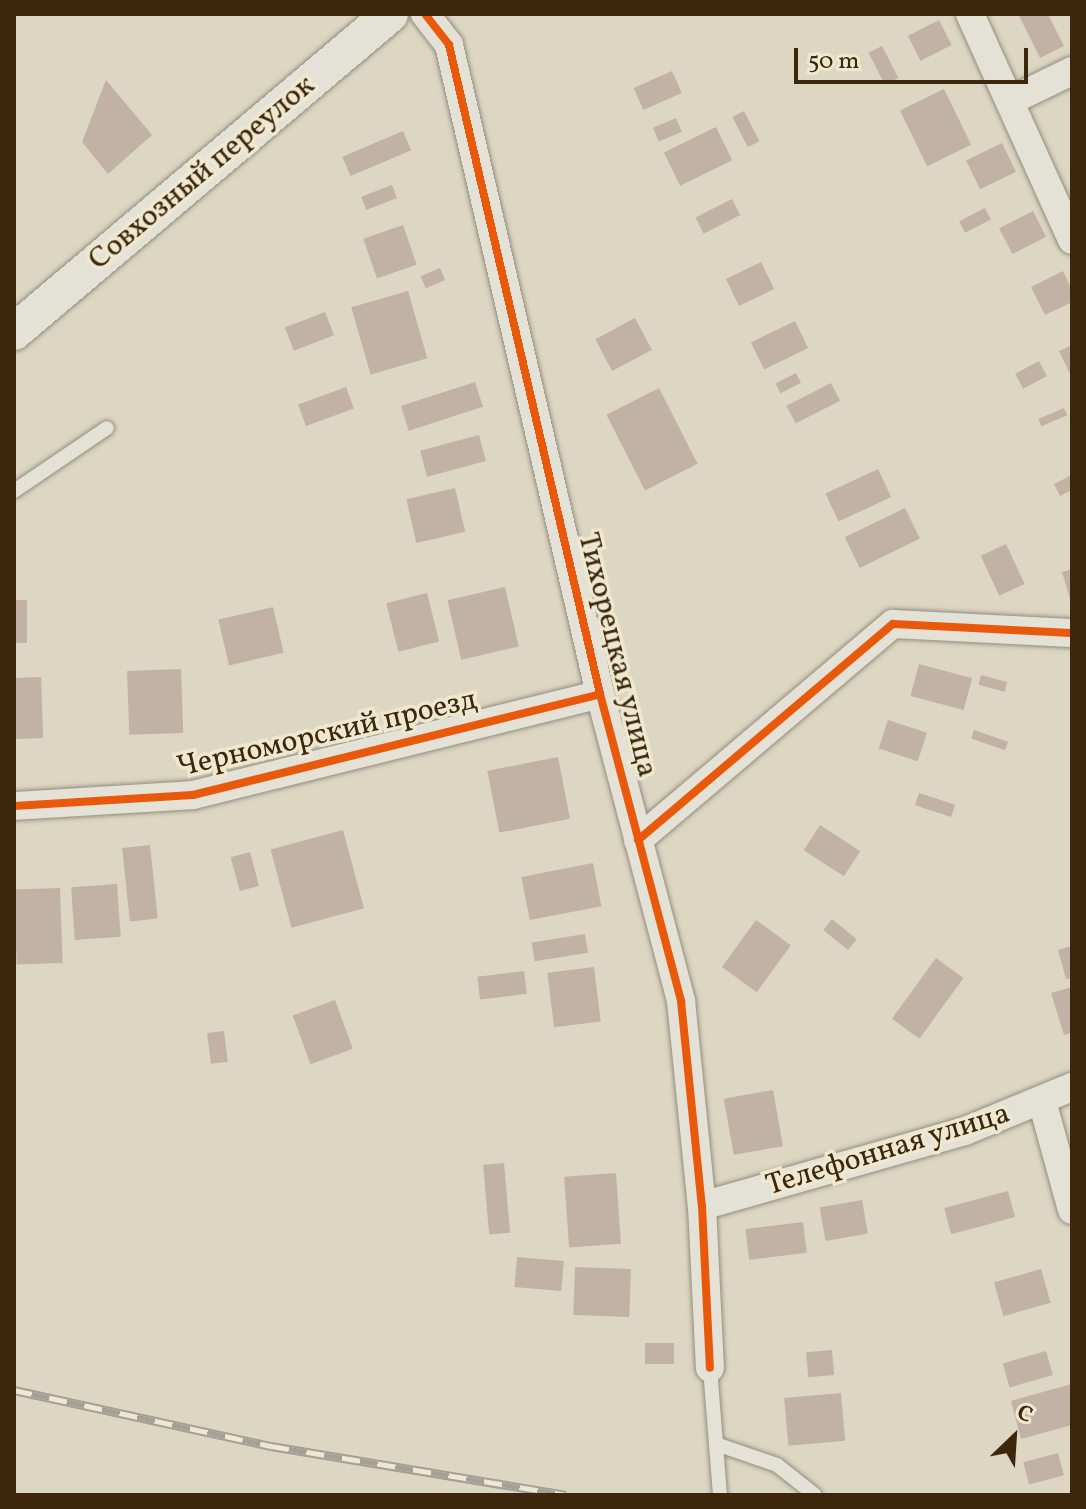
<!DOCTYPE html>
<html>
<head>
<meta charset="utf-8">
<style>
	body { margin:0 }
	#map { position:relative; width:1086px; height:1509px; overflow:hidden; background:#dcd6c2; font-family:Vollkorn,serif }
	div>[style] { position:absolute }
	.building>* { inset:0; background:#c2b2a5; transform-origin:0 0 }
	.roads { filter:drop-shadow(0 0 2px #938d7e) drop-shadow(0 0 2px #938d7e) }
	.service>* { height:14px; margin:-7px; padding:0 7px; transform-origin:7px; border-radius:7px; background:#e4e1d7 }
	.minor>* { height:28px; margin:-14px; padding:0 14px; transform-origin:14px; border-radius:14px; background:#e4e1d7 }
	.tertiary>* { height:36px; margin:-18px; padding:0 18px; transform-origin:18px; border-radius:18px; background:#e4e1d7 }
	.rail>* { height:9px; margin-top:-4.5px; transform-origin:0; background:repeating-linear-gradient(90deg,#efe8d1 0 18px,#a5a096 0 36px); box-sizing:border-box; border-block:2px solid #a5a096 }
	.cycleway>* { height:8px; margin:-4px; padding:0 4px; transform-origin:4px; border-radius:4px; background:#e8590c }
	span { translate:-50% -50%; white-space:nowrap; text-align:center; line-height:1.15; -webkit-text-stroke:7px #efe8d1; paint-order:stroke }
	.street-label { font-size:30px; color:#3c270c }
	.frame { position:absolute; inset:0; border:16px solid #3c270c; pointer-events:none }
	.north { position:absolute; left:974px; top:1397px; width:80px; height:80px; -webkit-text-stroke:6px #efe8d1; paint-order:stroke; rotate:25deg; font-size:22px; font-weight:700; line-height:32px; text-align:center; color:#3c270c }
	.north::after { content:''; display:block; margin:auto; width:28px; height:36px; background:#3c270c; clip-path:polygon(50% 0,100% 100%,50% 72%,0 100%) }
	.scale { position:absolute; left:794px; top:48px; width:234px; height:36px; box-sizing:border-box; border:4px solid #3c270c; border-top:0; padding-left:10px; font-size:24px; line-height:28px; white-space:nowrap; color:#3c270c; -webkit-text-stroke:6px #efe8d1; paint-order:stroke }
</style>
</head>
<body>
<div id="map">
	<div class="building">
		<i style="clip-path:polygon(1018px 14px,1048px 14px,1064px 46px,1040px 58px)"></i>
		<i style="left:939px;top:20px;width:28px;height:35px;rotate:63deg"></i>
		<i style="left:882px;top:46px;width:36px;height:15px;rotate:63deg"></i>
		<i style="left:672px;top:71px;width:24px;height:42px;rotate:66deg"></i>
		<i style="clip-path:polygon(106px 80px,152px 135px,108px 174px,82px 142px)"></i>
		<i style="left:944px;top:89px;width:62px;height:49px;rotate:64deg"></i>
		<i style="left:744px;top:111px;width:34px;height:13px;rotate:63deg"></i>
		<i style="left:676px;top:118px;width:15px;height:25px;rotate:67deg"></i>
		<i style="left:716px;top:127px;width:37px;height:58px;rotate:64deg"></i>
		<i style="left:403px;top:131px;width:21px;height:66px;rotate:67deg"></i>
		<i style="left:1002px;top:143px;width:32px;height:40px;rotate:64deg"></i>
		<i style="left:392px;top:185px;width:14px;height:33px;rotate:69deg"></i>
		<i style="left:732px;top:199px;width:18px;height:41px;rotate:63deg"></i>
		<i style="left:985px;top:208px;width:13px;height:29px;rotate:63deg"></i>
		<i style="left:1033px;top:211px;width:29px;height:38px;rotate:63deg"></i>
		<i style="left:403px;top:225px;width:42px;height:42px;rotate:71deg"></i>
		<i style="left:761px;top:262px;width:30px;height:39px;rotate:64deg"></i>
		<i style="left:440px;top:268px;width:13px;height:21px;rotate:67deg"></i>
		<i style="clip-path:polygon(1063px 271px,1072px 290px,1072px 302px,1045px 315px,1031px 287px)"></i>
		<i style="left:408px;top:291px;width:70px;height:59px;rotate:74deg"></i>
		<i style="left:325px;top:312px;width:25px;height:43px;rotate:69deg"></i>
		<i style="left:635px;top:318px;width:36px;height:45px;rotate:62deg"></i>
		<i style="left:795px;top:321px;width:30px;height:49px;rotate:64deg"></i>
		<i style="clip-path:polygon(1072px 345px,1072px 378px,1059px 351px)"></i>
		<i style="left:1039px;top:361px;width:17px;height:27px;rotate:62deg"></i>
		<i style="left:796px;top:373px;width:11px;height:23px;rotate:63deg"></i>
		<i style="left:475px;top:382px;width:26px;height:78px;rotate:72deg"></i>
		<i style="left:831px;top:383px;width:20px;height:50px;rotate:63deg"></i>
		<i style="left:346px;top:387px;width:23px;height:51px;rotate:70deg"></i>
		<i style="left:659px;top:388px;width:85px;height:59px;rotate:63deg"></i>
		<i style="left:1064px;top:408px;width:8px;height:28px;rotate:67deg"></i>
		<i style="left:479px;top:435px;width:27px;height:61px;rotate:75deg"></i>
		<i style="left:878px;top:469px;width:31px;height:58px;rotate:65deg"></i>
		<i style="clip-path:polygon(1072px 475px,1072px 490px,1060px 496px,1054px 484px)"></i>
		<i style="left:455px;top:488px;width:45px;height:50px;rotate:77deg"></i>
		<i style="left:905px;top:508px;width:34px;height:67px;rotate:64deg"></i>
		<i style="left:1006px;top:544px;width:44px;height:28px;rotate:65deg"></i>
		<i style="clip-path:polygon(1072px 569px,1072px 602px,1071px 602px,1062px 572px)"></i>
		<i style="left:505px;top:587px;width:61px;height:59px;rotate:77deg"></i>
		<i style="left:427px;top:593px;width:50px;height:42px;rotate:76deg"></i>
		<i style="left:14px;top:600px;width:13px;height:43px"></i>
		<i style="left:273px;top:607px;width:47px;height:56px;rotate:77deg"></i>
		<i style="left:919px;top:664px;width:55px;height:33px;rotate:15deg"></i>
		<i style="left:181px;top:669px;width:64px;height:54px;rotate:88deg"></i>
		<i style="left:981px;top:675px;width:27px;height:10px;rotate:15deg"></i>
		<i style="left:41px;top:677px;width:61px;height:27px;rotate:88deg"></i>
		<i style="left:888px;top:720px;width:41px;height:30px;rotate:18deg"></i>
		<i style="left:974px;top:730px;width:36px;height:9px;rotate:19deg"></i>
		<i style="left:558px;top:757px;width:63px;height:72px;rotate:79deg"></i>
		<i style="left:919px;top:793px;width:38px;height:13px;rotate:18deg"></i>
		<i style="left:820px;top:825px;width:48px;height:30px;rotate:33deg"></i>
		<i style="left:343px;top:830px;width:81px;height:75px;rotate:75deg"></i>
		<i style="left:150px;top:845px;width:74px;height:28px;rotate:84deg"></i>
		<i style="left:250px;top:852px;width:35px;height:20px;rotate:75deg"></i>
		<i style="left:593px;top:863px;width:44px;height:73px;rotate:79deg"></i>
		<i style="left:117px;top:884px;width:53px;height:46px;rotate:86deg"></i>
		<i style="left:60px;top:888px;width:75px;height:46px;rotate:88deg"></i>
		<i style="left:832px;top:919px;width:32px;height:14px;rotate:39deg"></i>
		<i style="left:756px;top:920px;width:43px;height:58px;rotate:36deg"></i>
		<i style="left:585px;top:934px;width:19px;height:54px;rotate:81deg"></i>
		<i style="clip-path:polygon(1072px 946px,1072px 978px,1066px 979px,1058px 950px)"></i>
		<i style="left:936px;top:958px;width:34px;height:75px;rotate:36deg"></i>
		<i style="left:594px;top:967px;width:55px;height:47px;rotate:83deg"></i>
		<i style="left:524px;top:971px;width:23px;height:47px;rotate:83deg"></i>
		<i style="clip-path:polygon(1072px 987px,1072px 1033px,1064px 1035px,1051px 993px)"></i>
		<i style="left:335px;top:1000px;width:52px;height:45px;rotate:70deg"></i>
		<i style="left:224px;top:1031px;width:31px;height:17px;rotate:83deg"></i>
		<i style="left:773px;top:1090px;width:57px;height:50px;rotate:80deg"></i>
		<i style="left:504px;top:1163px;width:70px;height:21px;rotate:85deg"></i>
		<i style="left:616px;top:1173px;width:71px;height:52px;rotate:86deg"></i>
		<i style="left:1008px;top:1191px;width:27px;height:66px;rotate:75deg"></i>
		<i style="left:862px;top:1200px;width:34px;height:43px;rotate:80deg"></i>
		<i style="left:803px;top:1222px;width:31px;height:58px;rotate:83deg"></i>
		<i style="left:517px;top:1257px;width:47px;height:30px;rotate:5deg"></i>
		<i style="left:575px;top:1267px;width:56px;height:48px;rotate:2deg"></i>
		<i style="left:1041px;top:1269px;width:35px;height:49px;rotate:74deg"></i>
		<i style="left:645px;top:1343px;width:29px;height:21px"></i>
		<i style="left:832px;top:1350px;width:25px;height:26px;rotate:85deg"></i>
		<i style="left:1046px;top:1351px;width:25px;height:45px;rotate:74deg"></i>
		<i style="clip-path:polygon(1072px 1384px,1072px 1425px,1021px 1439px,1011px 1401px)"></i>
		<i style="left:841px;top:1393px;width:48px;height:57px;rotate:85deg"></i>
		<i style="left:1058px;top:1453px;width:23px;height:36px;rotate:75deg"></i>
	</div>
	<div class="roads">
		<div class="service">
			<i style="left:14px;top:491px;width:112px;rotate:-34.1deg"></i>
			<i style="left:710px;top:1368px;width:127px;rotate:85.5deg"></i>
			<i style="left:716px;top:1444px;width:65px;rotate:19deg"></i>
			<i style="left:777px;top:1465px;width:48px;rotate:38.3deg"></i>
		</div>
		<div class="minor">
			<i style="left:425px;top:14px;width:39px;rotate:52deg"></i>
			<i style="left:449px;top:45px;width:666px;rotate:76.9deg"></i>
			<i style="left:600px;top:694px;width:318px;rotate:75.2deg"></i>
			<i style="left:681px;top:1001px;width:206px;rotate:84.2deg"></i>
			<i style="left:702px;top:1206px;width:162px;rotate:87.2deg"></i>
			<i style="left:970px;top:14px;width:248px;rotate:65.7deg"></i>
			<i style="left:1010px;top:101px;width:69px;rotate:-25.8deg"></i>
			<i style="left:14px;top:806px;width:179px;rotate:-3.5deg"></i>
			<i style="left:193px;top:795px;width:419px;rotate:-13.9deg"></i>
			<i style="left:638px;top:840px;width:334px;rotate:-40.3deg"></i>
			<i style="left:893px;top:624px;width:179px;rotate:2.9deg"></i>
			<i style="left:1042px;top:1101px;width:113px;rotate:74.6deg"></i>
			<i style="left:702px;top:1206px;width:273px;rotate:-15.9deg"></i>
			<i style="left:965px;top:1131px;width:116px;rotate:-22.4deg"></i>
		</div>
		<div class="tertiary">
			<i style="left:14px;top:332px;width:492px;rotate:-40.2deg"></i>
		</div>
	</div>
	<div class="rail">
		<i style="left:14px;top:1390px;width:263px;rotate:12.3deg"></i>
		<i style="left:271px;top:1446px;width:299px;rotate:9.4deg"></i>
	</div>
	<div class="cycleway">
		<i style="left:425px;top:14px;width:39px;rotate:52deg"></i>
		<i style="left:449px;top:45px;width:666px;rotate:76.9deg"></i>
		<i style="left:600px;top:694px;width:318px;rotate:75.2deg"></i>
		<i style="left:681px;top:1001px;width:206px;rotate:84.2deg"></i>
		<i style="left:702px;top:1206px;width:162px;rotate:87.2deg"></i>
		<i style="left:14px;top:806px;width:179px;rotate:-3.5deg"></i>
		<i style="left:193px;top:795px;width:419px;rotate:-13.9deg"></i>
		<i style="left:638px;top:840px;width:334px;rotate:-40.3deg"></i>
		<i style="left:893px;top:624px;width:179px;rotate:2.9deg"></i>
	</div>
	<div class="street-label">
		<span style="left:202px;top:173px;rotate:-40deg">Совхозный переулок</span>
		<span style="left:617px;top:655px;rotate:76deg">Тихорецкая улица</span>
		<span style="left:327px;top:734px;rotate:-13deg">Черноморский проезд</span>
		<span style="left:888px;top:1150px;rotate:-17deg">Телефонная улица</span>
	</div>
	<div class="frame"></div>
	<div class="north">С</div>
	<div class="scale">50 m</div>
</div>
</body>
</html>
